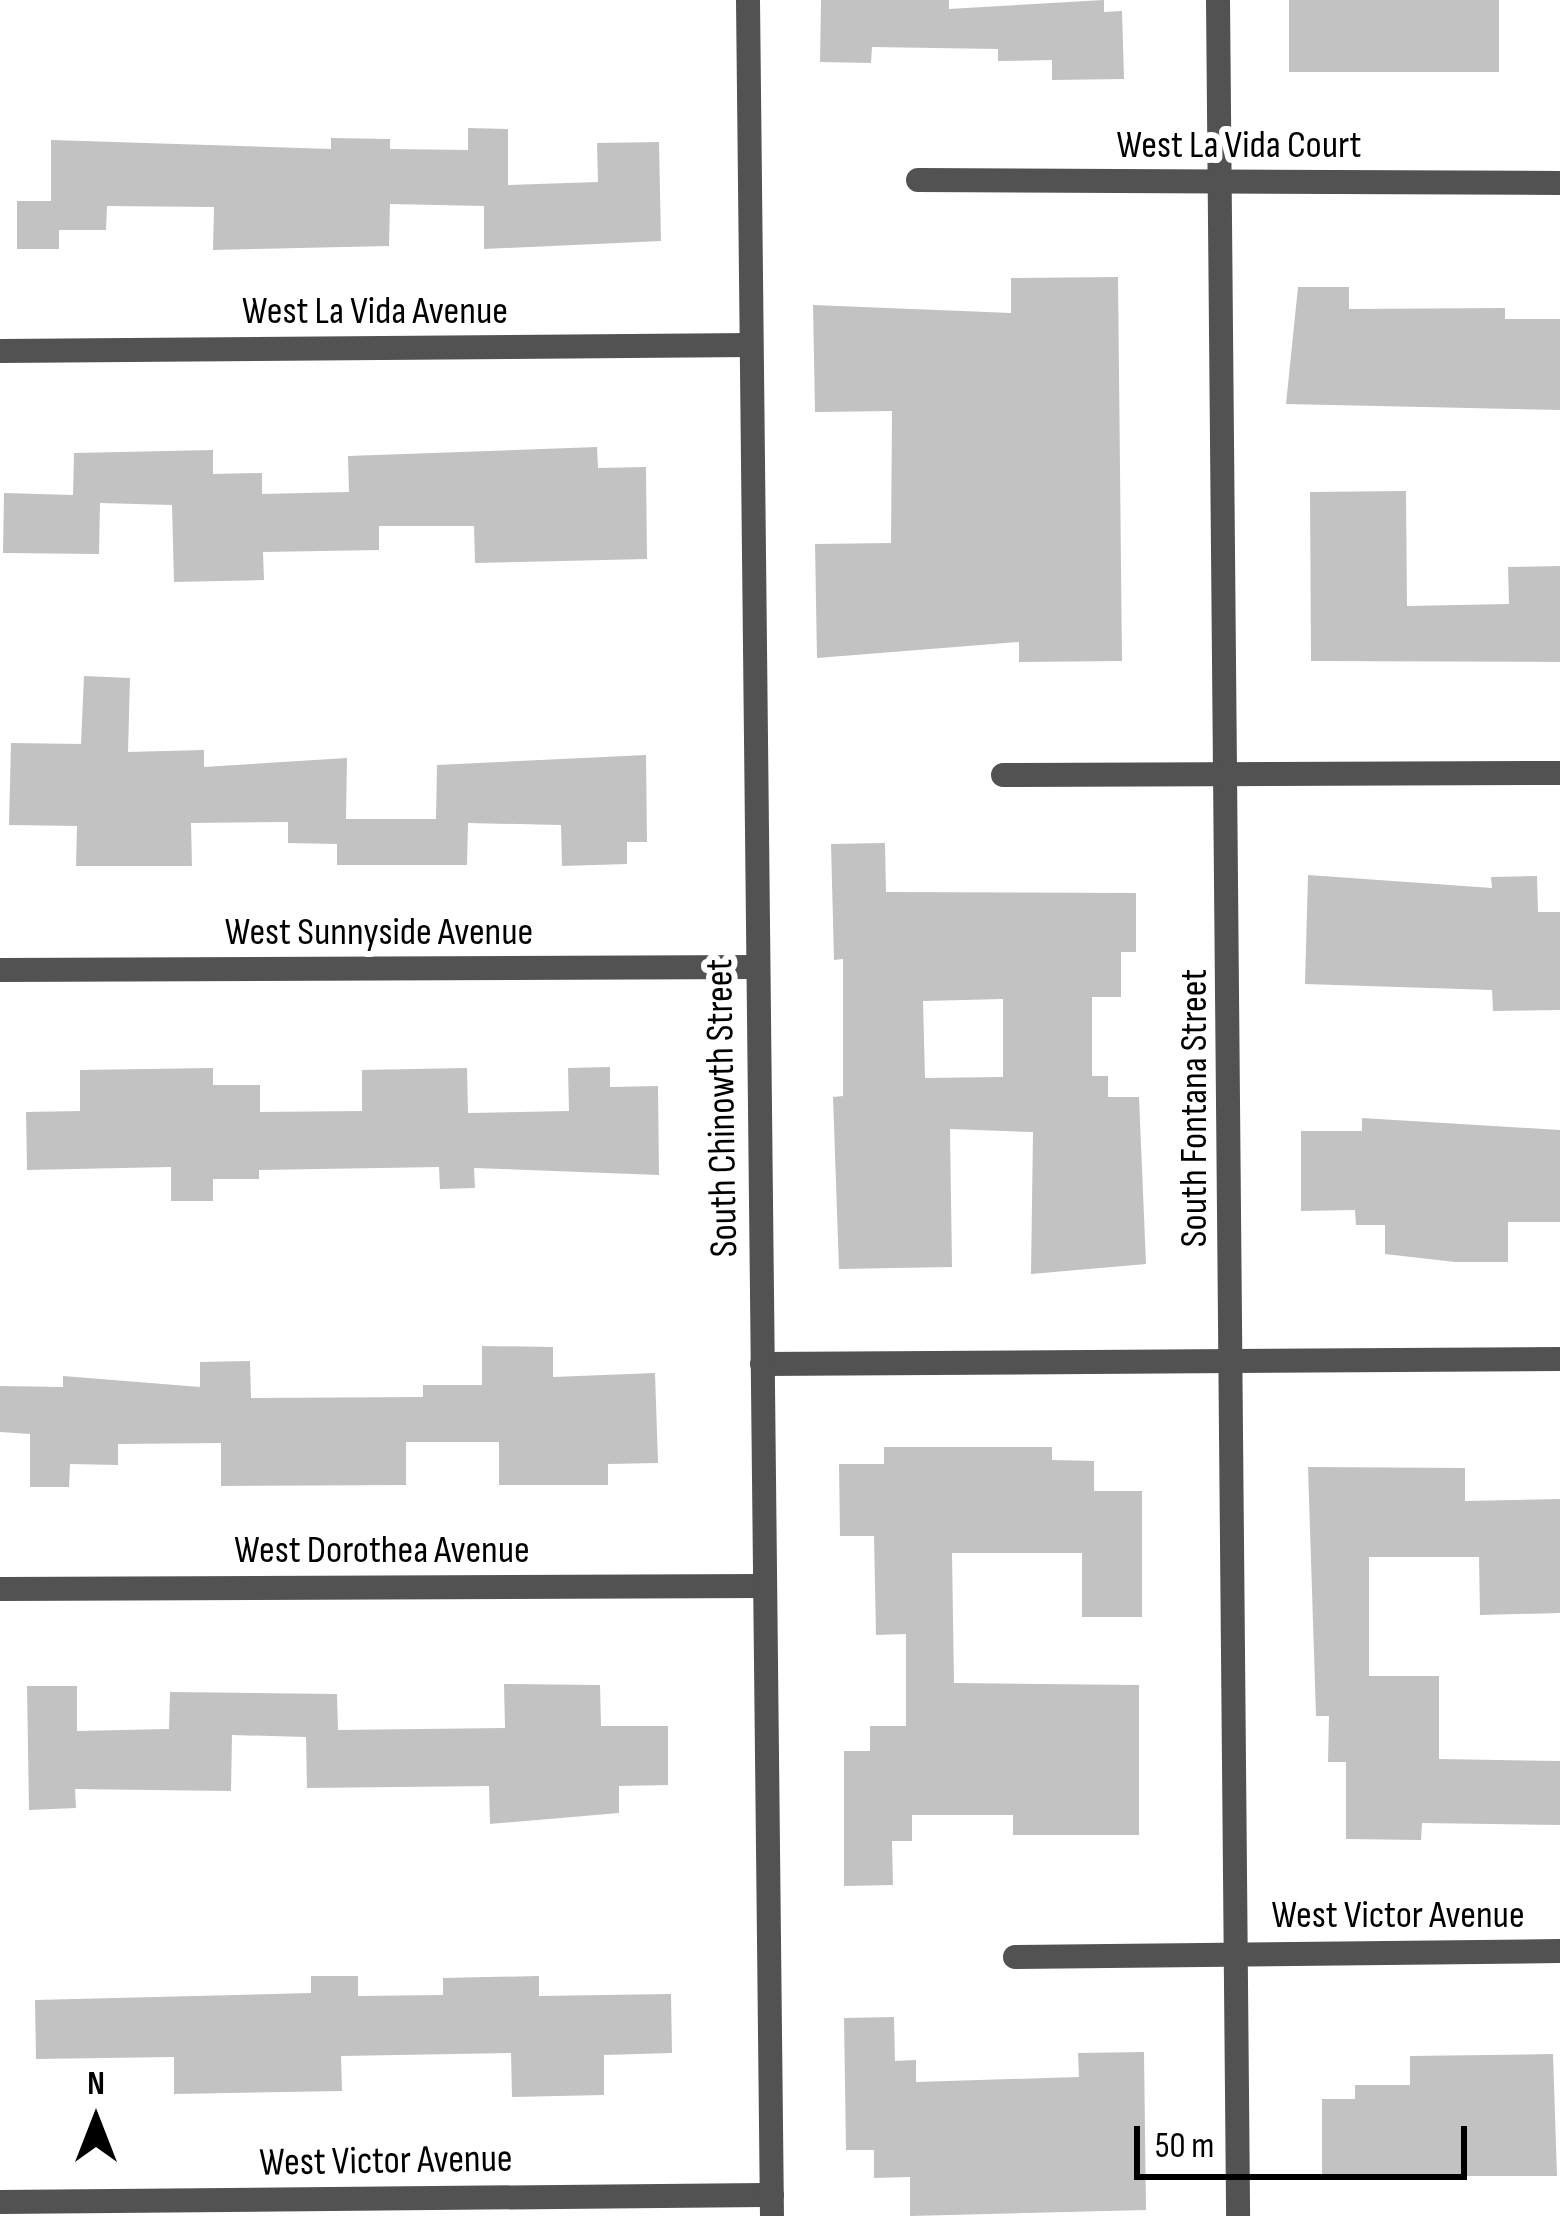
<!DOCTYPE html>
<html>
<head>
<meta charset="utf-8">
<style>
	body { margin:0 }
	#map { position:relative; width:1560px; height:2216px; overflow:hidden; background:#fff; font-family:"Sofia Sans Condensed",sans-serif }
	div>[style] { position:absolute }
	.building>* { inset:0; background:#c2c2c2; transform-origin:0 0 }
	.minor>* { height:24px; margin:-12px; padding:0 12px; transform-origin:12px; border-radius:12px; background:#525252 }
	.tertiary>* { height:24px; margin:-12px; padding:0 12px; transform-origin:12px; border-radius:12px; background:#525252 }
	span { translate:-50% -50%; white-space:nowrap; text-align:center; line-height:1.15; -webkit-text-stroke:12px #fff; paint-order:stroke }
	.street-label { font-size:39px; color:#000 }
	.north { position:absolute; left:36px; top:2060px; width:120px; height:120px; -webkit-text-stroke:9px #fff; paint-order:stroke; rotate:0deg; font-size:33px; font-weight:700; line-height:48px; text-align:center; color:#000 }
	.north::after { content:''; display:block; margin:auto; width:42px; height:54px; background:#000; clip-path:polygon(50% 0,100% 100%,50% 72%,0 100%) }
	.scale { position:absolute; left:1134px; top:2126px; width:333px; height:54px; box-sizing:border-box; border:6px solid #000; border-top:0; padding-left:15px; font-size:36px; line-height:42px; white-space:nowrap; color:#000; -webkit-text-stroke:9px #fff; paint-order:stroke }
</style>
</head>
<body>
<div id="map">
	<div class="building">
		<i style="clip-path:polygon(821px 0,949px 0,949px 9px,1104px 0,1104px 12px,1122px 11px,1124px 79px,1052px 80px,1052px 60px,998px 61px,998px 49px,872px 47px,871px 63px,820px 62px)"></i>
		<i style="left:1289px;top:0;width:210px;height:72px"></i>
		<i style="clip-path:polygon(468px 128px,508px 129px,508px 185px,598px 182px,597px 143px,659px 142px,661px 241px,484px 249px,484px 206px,390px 204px,389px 246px,213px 250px,214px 207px,107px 206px,106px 230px,59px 230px,59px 249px,17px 249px,17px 201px,51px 201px,51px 140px,331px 149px,331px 138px,390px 139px,390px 149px,468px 150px)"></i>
		<i style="clip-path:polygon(1118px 277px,1122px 661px,1019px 662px,1019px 642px,817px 658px,815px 544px,891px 543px,892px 411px,815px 412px,813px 305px,1011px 313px,1011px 278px)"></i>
		<i style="clip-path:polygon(1298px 287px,1349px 287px,1349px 309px,1505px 308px,1505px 319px,1560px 319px,1560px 410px,1286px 404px)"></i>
		<i style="clip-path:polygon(597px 447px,598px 468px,646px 467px,647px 559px,475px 563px,474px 526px,379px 526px,379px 550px,263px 552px,264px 580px,174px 582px,172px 505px,100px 503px,99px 554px,3px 553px,4px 493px,73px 495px,74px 453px,213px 450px,213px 474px,262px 473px,262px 494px,349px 492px,348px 456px)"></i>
		<i style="clip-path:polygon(1406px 491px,1407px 606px,1509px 604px,1508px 567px,1560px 566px,1560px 662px,1311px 661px,1310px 492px)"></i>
		<i style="clip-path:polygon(84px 676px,130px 678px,128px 752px,204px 750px,204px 767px,347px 758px,346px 819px,436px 819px,437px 765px,646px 755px,647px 842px,627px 842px,627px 864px,562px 866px,561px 825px,468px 823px,467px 865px,337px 865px,337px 844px,288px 843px,288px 822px,191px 823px,192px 866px,76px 866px,77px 826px,9px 825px,11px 743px,81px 744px)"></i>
		<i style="clip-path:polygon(evenodd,885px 843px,886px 892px,1136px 893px,1136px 952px,1121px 952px,1121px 997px,1092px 997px,1092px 1076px,1108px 1076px,1108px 1097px,1139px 1097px,1146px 1264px,1031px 1274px,1033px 1132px,950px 1129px,952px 1267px,839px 1269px,833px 1097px,843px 1096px,843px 959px,834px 960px,831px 844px,885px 843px,1003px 999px,1003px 1077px,925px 1078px,923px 1001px,1003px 999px)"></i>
		<i style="clip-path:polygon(1308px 875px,1492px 888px,1491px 877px,1537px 876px,1538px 912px,1560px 912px,1560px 1010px,1493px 1011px,1492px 990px,1305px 984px)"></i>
		<i style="clip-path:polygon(610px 1067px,610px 1087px,658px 1086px,659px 1175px,474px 1168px,475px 1188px,440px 1189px,439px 1167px,259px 1170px,259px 1179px,213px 1179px,213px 1201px,171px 1201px,171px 1167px,27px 1170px,26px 1112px,80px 1111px,80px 1070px,213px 1068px,213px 1085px,260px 1085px,260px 1112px,362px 1111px,362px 1070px,467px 1068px,468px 1113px,569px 1111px,568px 1068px)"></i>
		<i style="clip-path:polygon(1362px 1118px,1560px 1130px,1560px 1222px,1508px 1222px,1508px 1262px,1455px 1262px,1385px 1254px,1385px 1225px,1356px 1225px,1355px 1210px,1301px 1211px,1301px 1131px,1362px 1131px)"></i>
		<i style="clip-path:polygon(482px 1346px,553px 1347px,553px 1377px,655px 1373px,658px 1463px,608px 1464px,608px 1485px,499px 1485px,499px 1442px,406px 1442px,406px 1485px,221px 1486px,221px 1443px,118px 1444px,118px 1465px,70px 1464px,69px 1487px,30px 1487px,30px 1434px,0 1432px,0 1386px,63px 1387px,63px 1376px,200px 1387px,200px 1362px,250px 1361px,251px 1398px,423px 1397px,423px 1385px,482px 1385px)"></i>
		<i style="clip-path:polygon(884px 1447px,1052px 1447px,1052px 1460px,1094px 1461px,1094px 1491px,1142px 1491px,1142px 1617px,1082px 1617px,1082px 1553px,952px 1553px,954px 1683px,1139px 1685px,1139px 1835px,1013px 1835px,1013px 1815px,912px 1815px,912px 1841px,892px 1841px,893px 1885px,844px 1886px,844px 1751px,870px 1751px,870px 1726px,906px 1726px,906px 1634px,876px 1635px,874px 1536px,840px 1536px,839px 1464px,884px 1464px)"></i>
		<i style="clip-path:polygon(1308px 1467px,1465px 1468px,1465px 1501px,1560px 1499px,1560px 1613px,1480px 1615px,1479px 1557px,1369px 1557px,1369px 1676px,1439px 1676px,1439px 1759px,1560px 1761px,1560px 1825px,1422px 1823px,1421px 1840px,1346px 1839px,1346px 1762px,1328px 1762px,1329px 1716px,1316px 1716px)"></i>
		<i style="clip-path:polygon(504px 1684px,600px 1685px,601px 1726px,668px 1726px,668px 1785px,619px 1786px,619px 1813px,490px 1824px,489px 1786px,307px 1788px,306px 1737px,232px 1735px,231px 1791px,75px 1789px,76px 1808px,29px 1810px,27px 1686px,77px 1686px,77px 1731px,169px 1729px,170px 1692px,337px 1694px,338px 1730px,505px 1728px)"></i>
		<i style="clip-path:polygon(311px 1976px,358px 1976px,358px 1996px,443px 1995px,443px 1978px,539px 1976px,539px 1996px,671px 1994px,672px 2053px,604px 2055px,604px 2095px,512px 2097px,511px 2053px,341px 2056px,342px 2091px,174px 2094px,174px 2057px,36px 2059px,35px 2000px,311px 1993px)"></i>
		<i style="clip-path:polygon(894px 2017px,895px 2061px,916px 2060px,916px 2082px,1079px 2077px,1078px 2053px,1144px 2052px,1146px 2210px,910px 2216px,910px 2177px,874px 2178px,874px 2150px,846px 2150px,844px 2018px)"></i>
		<i style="clip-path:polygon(1553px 2054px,1557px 2176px,1322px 2176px,1322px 2099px,1355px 2099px,1355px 2085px,1410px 2085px,1410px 2056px)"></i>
	</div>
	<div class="minor">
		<i style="left:1218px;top:0;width:2216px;rotate:89.48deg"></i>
		<i style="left:918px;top:180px;width:642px;rotate:0.27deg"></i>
		<i style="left:0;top:351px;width:751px;rotate:-0.46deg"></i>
		<i style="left:1003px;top:775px;width:557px;rotate:-0.21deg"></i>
		<i style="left:0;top:970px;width:758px;rotate:-0.23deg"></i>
		<i style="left:762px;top:1364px;width:798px;rotate:-0.36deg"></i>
		<i style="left:0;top:1589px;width:765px;rotate:-0.22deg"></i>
		<i style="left:1015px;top:1957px;width:545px;rotate:-0.63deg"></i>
		<i style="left:0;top:2202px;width:772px;rotate:-0.52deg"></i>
	</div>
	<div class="tertiary">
		<i style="left:748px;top:0;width:2216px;rotate:89.38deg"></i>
	</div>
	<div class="street-label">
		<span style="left:1239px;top:146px">West La Vida Court</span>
		<span style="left:375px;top:312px">West La Vida Avenue</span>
		<span style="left:379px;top:933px">West Sunnyside Avenue</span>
		<span style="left:723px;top:1108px;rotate:-91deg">South Chinowth Street</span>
		<span style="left:1195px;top:1108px;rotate:-90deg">South Fontana Street</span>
		<span style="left:382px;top:1551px">West Dorothea Avenue</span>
		<span style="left:1398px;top:1916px">West Victor Avenue</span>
		<span style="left:386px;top:2162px;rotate:-1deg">West Victor Avenue</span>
	</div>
	<div class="north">N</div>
	<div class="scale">50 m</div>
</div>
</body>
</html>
